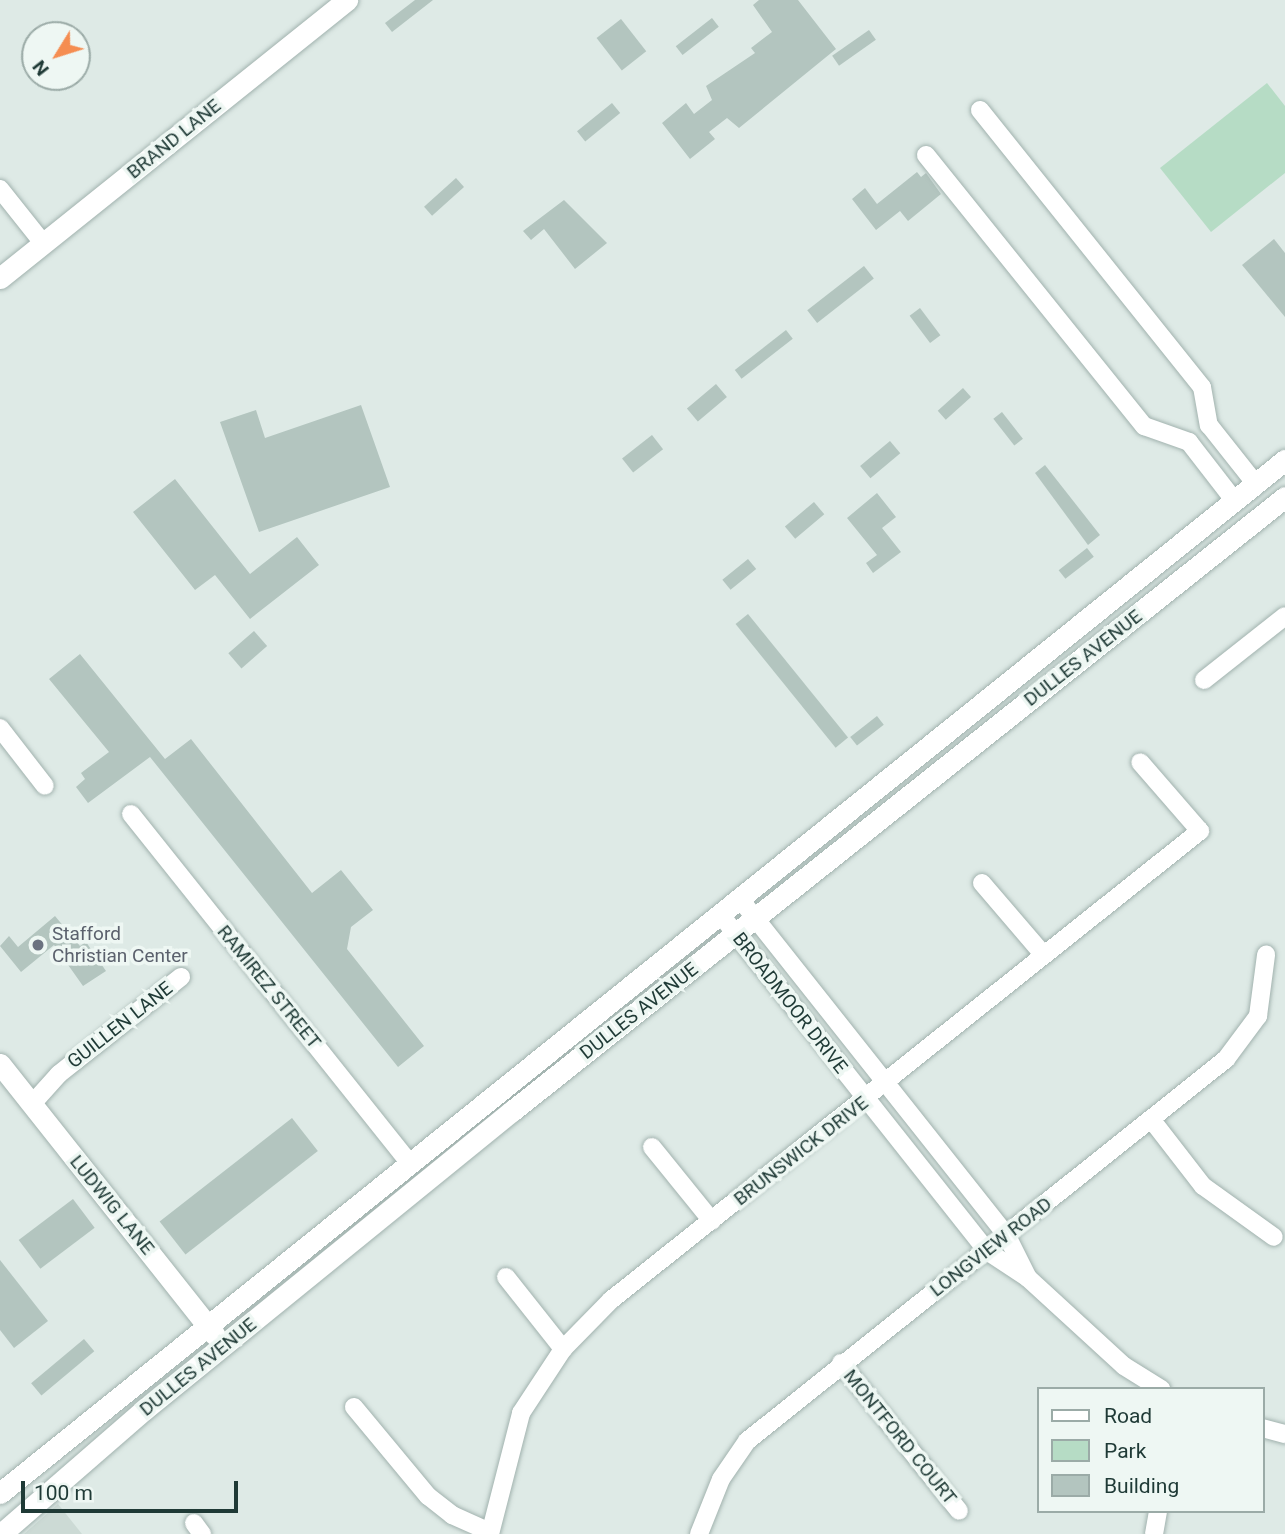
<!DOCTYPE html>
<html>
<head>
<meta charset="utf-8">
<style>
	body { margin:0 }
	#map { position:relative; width:1285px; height:1534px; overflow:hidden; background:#deeae6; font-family:Roboto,sans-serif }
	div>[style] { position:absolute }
	.built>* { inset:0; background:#ccdad5 }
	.green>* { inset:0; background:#b6dcc5 }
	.building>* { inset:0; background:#b3c5bf; transform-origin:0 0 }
	.roads { filter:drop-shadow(0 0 2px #a1b2ae) drop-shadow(0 0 2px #a1b2ae) }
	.street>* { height:18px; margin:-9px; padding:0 9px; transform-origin:9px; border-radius:9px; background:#fff }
	.secondary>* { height:21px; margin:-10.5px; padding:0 10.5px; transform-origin:10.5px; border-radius:10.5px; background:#fff }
	.dots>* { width:19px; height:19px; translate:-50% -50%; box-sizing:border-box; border:4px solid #eef7f3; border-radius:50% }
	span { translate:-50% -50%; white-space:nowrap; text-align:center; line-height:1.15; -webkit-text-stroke:7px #eef7f3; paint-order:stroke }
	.street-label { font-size:19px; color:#1f3a36 }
	.worship-label { font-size:19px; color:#5b616d }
	.left { translate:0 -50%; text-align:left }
	.legend { position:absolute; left:1037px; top:1387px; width:228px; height:126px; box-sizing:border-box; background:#eef7f3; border:2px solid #9baba7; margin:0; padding:9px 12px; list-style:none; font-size:21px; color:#1f3a36 }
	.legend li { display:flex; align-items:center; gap:14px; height:35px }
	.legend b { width:35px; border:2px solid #9baba7 }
	.north { position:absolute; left:21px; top:21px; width:70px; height:70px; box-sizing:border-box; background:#eef7f3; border:2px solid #9baba7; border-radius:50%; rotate:232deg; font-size:19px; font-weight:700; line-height:28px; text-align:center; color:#1f3a36 }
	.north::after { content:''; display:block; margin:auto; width:24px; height:32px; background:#f58d51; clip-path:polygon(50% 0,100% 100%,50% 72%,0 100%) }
	.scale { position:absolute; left:21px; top:1481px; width:217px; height:32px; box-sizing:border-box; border:4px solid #1f3a36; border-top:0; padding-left:9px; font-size:21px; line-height:24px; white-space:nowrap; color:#1f3a36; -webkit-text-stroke:5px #eef7f3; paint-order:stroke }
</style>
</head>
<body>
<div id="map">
	<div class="built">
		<i style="clip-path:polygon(58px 1504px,82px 1534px,24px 1534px)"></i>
	</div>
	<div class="green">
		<i style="clip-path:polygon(1267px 83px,1285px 106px,1285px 173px,1211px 232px,1160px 168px)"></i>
	</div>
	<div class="building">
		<i style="clip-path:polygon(415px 0,433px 0,392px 32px,385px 23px)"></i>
		<i style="clip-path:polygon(759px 0,798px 0,836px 49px,739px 128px,727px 118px,709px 132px,715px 139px,690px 159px,662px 123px,686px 103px,694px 114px,712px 100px,706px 86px,755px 53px,751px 48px,772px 32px,753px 5px)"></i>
		<i style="left:712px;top:18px;width:11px;height:46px;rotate:52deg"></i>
		<i style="left:621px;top:19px;width:41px;height:31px;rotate:52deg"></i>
		<i style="left:869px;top:30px;width:12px;height:45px;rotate:55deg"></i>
		<i style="left:612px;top:103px;width:13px;height:45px;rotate:51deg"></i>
		<i style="clip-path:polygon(917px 172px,921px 177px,926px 173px,941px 194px,908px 221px,900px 211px,876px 230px,852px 199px,865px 188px,877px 204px)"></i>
		<i style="left:456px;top:178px;width:12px;height:43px;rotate:48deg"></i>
		<i style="clip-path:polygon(564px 200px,607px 243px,575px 269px,544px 229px,531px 240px,523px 231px)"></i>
		<i style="clip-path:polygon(1274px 239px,1285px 253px,1285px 317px,1242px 265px)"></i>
		<i style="left:864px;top:266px;width:16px;height:72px;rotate:52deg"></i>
		<i style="left:920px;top:308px;width:34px;height:13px;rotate:53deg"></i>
		<i style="left:786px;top:330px;width:11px;height:65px;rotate:52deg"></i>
		<i style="left:716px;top:384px;width:17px;height:38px;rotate:50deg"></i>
		<i style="left:963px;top:388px;width:12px;height:34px;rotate:48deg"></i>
		<i style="clip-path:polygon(361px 405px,390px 487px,259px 532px,220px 422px,256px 410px,265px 438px)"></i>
		<i style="left:1002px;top:412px;width:34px;height:11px;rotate:52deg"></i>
		<i style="left:652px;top:435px;width:18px;height:38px;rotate:52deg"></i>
		<i style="left:890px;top:441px;width:16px;height:39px;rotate:50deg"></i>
		<i style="clip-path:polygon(1045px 465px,1100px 535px,1088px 545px,1035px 473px)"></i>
		<i style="clip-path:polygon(175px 479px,250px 574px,297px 537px,319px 565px,250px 619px,215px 575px,195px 590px,133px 512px)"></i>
		<i style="clip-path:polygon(877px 493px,896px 517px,882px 528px,901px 552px,873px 573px,866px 563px,877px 555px,847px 518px)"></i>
		<i style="left:814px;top:502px;width:16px;height:38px;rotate:50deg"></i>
		<i style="left:1087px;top:548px;width:11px;height:36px;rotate:52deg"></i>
		<i style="left:748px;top:559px;width:13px;height:33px;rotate:51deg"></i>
		<i style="left:748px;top:614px;width:159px;height:16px;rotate:51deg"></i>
		<i style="left:254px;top:631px;width:20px;height:34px;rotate:49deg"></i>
		<i style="clip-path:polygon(80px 654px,165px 759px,191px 739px,312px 893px,341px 870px,373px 910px,351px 927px,347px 949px,424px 1046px,398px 1067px,150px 757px,88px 803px,76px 787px,85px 779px,81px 773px,109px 752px,49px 679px)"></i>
		<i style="left:877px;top:716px;width:11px;height:34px;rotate:52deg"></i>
		<i style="clip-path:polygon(55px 916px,80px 946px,86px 942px,106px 971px,83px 986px,54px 945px,21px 972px,0 946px,9px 936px,18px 947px)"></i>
		<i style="left:292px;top:1118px;width:42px;height:168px;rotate:52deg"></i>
		<i style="left:73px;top:1199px;width:36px;height:68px;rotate:53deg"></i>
		<i style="clip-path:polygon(0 1260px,48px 1321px,14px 1348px,0 1330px)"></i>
		<i style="left:84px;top:1339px;width:16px;height:69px;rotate:50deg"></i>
	</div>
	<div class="roads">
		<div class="street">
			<i style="left:980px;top:110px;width:355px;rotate:51.3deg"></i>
			<i style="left:1202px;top:387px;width:39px;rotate:80deg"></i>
			<i style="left:1209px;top:425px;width:74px;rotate:51.6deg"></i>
			<i style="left:926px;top:155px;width:348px;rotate:51.2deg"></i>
			<i style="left:1144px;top:426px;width:48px;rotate:19.6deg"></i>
			<i style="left:1189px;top:442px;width:73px;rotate:52.2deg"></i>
			<i style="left:0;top:189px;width:69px;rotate:51.5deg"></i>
			<i style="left:1204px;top:680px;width:103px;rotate:-38.3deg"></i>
			<i style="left:0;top:728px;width:73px;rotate:52.2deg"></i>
			<i style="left:131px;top:814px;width:444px;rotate:51.4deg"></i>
			<i style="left:982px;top:883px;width:92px;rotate:49.4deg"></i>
			<i style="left:740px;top:899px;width:430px;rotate:51.6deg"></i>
			<i style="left:1007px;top:1236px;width:47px;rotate:63.4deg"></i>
			<i style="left:720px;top:914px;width:430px;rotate:51.6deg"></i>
			<i style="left:987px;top:1251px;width:49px;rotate:33.4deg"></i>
			<i style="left:1028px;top:1278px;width:130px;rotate:42.5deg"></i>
			<i style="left:1124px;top:1366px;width:44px;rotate:31.9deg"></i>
			<i style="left:32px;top:1104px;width:40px;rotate:-48deg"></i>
			<i style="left:59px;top:1074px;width:156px;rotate:-38.5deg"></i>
			<i style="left:1151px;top:1119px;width:85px;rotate:52.2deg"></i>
			<i style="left:1203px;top:1186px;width:87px;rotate:35.7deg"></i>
			<i style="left:652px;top:1147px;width:95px;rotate:51deg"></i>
			<i style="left:506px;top:1277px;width:92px;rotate:51.6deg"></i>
			<i style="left:841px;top:1363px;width:189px;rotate:51.4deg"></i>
			<i style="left:354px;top:1407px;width:116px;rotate:50.3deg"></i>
			<i style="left:428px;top:1496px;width:31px;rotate:38deg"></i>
			<i style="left:452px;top:1515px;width:42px;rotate:24.1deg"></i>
			<i style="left:1262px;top:1428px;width:24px;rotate:15deg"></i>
			<i style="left:194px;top:1523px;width:14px;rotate:54deg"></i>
			<i style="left:490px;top:1534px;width:125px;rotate:-75.6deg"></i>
			<i style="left:521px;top:1413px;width:77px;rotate:-56.7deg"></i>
			<i style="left:563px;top:1349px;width:69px;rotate:-45.6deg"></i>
			<i style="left:611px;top:1300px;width:753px;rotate:-38.53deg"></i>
			<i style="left:1200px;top:831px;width:91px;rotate:-131deg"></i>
			<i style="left:699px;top:1534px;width:59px;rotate:-68.2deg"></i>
			<i style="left:721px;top:1479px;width:46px;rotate:-55.6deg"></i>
			<i style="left:747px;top:1441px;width:613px;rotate:-38.57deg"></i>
			<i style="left:1226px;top:1059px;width:54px;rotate:-53.3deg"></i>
			<i style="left:1258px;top:1016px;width:62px;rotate:-82.5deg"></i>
			<i style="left:1154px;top:1534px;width:23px;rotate:-80deg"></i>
		</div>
		<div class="secondary">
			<i style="left:0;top:278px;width:445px;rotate:-38.7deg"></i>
			<i style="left:0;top:1064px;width:345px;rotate:51.6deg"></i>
			<i style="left:0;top:1493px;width:1649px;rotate:-38.8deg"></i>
			<i style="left:1px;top:1534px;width:191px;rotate:-41deg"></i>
			<i style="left:145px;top:1409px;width:473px;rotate:-39.1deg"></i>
			<i style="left:512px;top:1111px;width:987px;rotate:-38.46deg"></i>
		</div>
	</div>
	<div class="dots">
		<i style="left:38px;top:945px;background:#6b7280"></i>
	</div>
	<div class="street-label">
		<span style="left:174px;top:139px;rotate:-39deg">BRAND LANE</span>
		<span style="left:1083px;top:658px;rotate:-38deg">DULLES AVENUE</span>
		<span style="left:269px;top:987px;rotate:51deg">RAMIREZ STREET</span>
		<span style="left:790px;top:1003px;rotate:52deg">BROADMOOR DRIVE</span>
		<span style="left:639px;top:1011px;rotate:-38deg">DULLES AVENUE</span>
		<span style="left:120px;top:1025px;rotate:-38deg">GUILLEN LANE</span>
		<span style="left:801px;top:1151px;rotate:-38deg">BRUNSWICK DRIVE</span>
		<span style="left:112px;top:1205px;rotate:51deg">LUDWIG LANE</span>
		<span style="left:991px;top:1247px;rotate:-38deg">LONGVIEW ROAD</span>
		<span style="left:198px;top:1367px;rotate:-39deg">DULLES AVENUE</span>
		<span style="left:900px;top:1437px;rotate:51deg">MONTFORD COURT</span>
	</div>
	<div class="worship-label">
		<span class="left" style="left:52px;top:945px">Stafford<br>Christian Center</span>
	</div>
	<ul class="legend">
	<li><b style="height:9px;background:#fff"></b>Road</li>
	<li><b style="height:19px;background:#b6dcc5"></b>Park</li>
	<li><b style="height:19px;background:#b3c5bf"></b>Building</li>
	</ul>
	<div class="north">N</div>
	<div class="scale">100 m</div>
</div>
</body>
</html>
